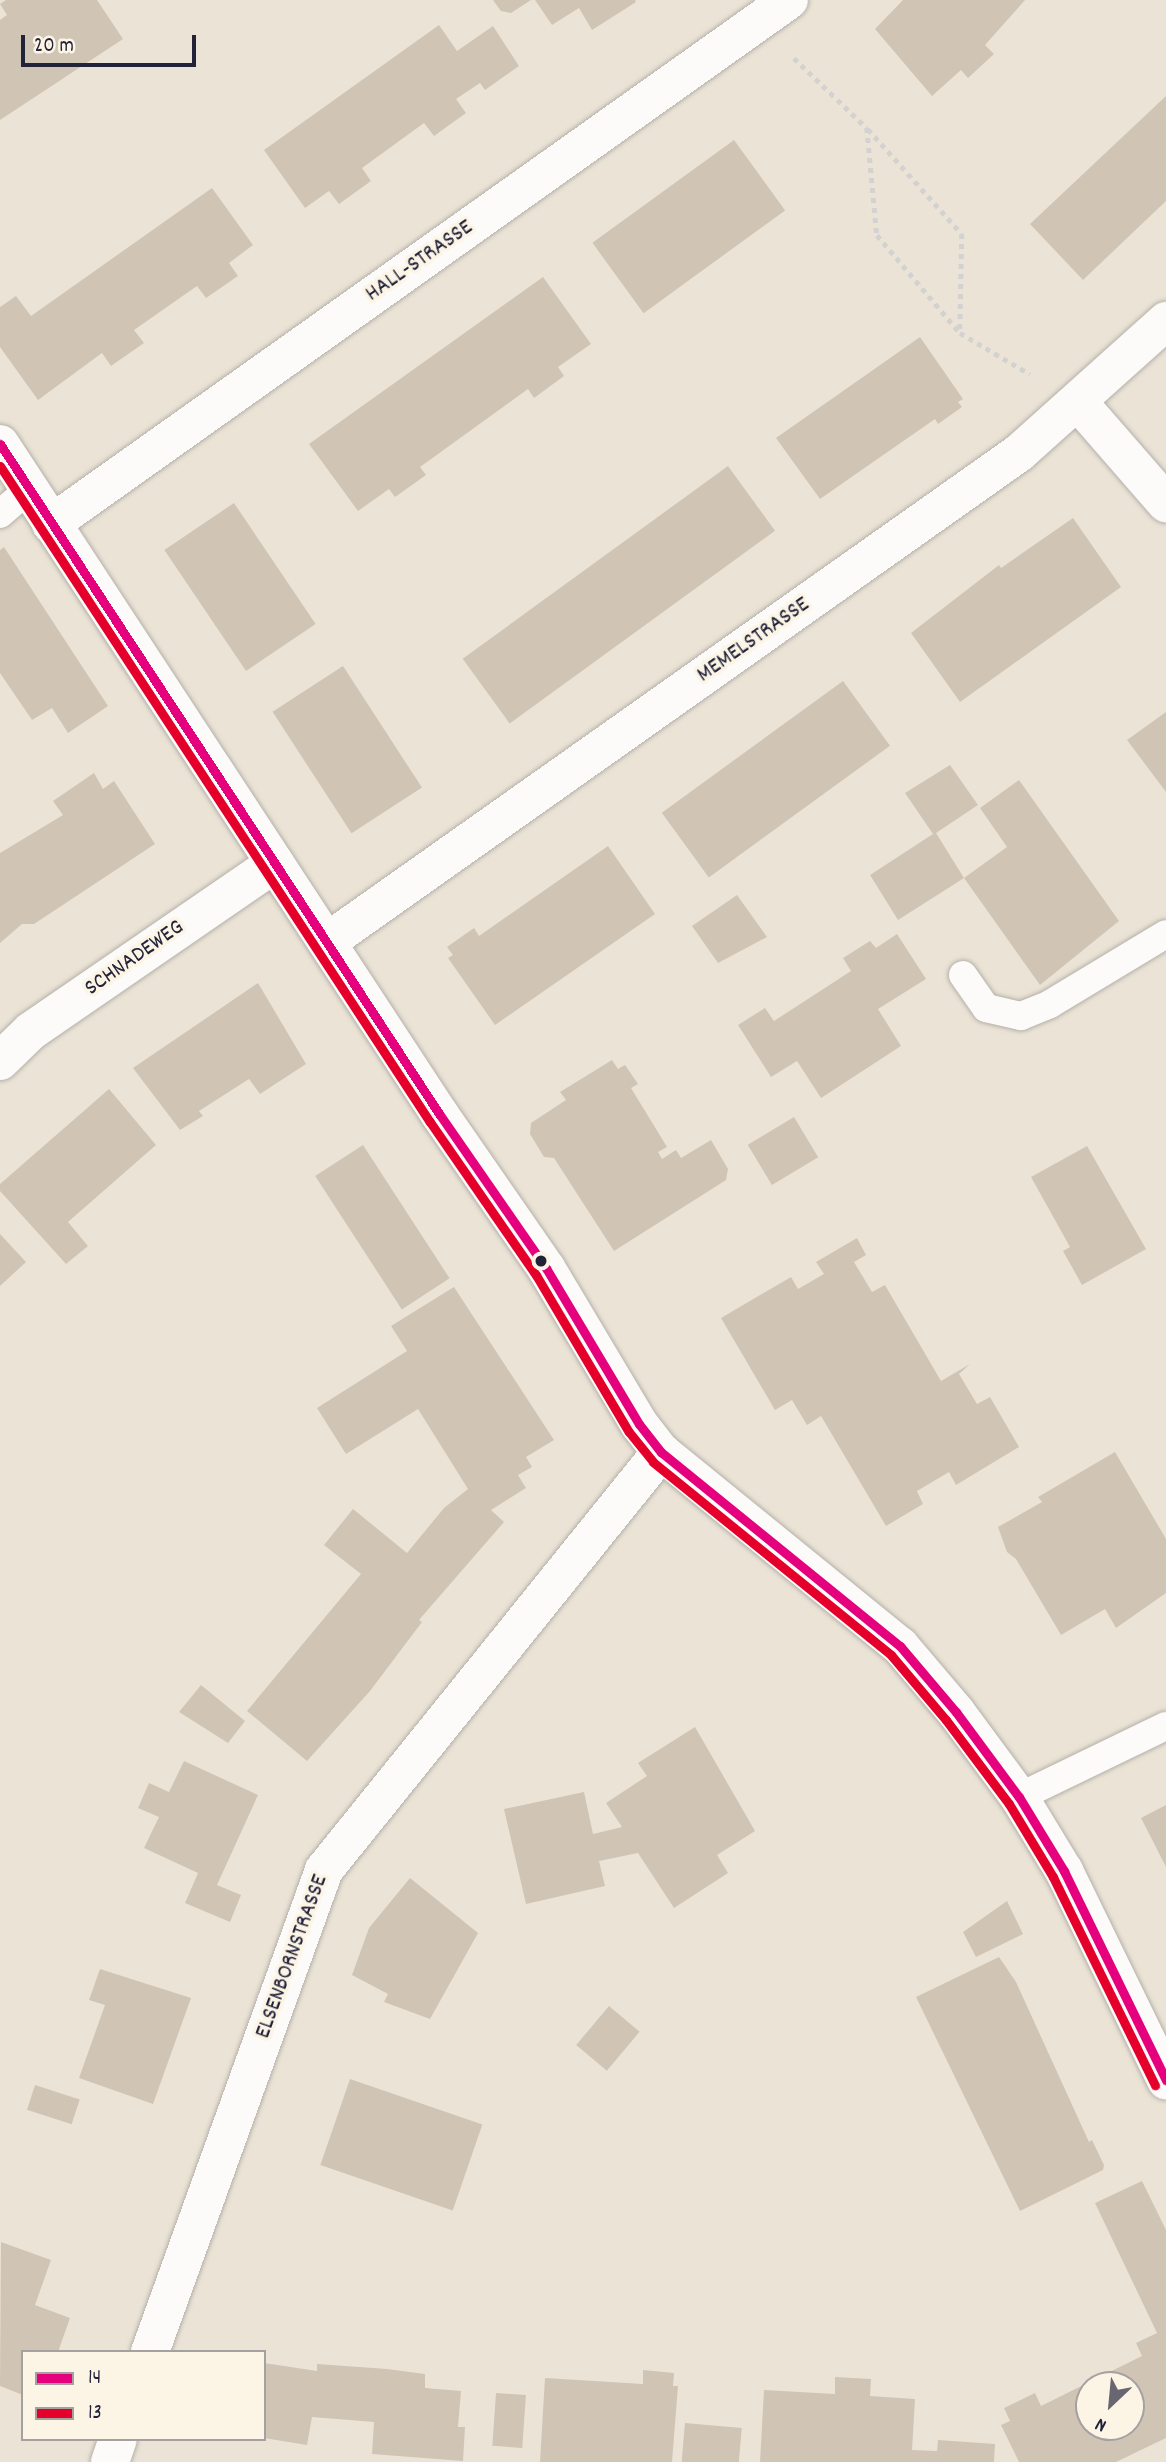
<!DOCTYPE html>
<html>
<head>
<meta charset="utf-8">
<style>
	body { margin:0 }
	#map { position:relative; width:1166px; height:2462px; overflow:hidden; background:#ebe4d6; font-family:Dekko,sans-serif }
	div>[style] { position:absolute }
	.building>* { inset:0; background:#d0c4b5; transform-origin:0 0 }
	.path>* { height:4.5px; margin-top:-2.25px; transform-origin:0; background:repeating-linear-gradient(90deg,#d3d2d0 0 5px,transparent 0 10px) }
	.roads { filter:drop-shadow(0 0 2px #b5b0aa) drop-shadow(0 0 2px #b5b0aa) }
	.lane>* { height:28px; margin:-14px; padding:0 14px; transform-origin:14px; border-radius:14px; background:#fcfbf9 }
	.street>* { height:38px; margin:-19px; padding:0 19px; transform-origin:19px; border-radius:19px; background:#fcfbf9 }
	.bus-1>* { height:9px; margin:-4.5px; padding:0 4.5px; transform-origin:4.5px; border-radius:4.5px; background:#e5007d }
	.bus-2>* { height:9px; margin:-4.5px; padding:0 4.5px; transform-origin:4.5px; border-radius:4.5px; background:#e4002b }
	.dots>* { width:19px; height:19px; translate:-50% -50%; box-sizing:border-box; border:4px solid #fcf5e5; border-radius:50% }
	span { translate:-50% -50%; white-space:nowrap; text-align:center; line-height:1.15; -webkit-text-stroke:7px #fcf5e5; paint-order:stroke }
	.street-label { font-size:23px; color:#22223b }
	.legend { position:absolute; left:21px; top:2350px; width:245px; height:91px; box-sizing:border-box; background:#fcf5e5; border:2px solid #a5a1a1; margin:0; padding:9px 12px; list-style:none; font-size:21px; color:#22223b }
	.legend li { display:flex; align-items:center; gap:14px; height:35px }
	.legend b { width:35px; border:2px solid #a5a1a1 }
	.north { position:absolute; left:1075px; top:2371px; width:70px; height:70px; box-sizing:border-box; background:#fcf5e5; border:2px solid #a5a1a1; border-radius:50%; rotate:206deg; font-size:19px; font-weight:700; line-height:28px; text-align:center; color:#22223b }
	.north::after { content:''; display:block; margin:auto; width:24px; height:32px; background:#686671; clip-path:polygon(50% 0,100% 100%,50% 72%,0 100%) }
	.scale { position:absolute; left:21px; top:35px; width:175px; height:32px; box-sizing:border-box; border:4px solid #22223b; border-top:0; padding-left:9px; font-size:21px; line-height:24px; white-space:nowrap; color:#22223b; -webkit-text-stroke:5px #fcf5e5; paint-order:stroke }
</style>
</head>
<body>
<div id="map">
	<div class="building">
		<i style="clip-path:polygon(6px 0,97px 0,123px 39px,0 120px,0 20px,7px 15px,0 4px)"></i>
		<i style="clip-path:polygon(493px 0,531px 0,511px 13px,501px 11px)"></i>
		<i style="clip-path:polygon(535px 0,635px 0,636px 2px,592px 30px,579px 8px,552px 25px)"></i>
		<i style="clip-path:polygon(903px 0,1025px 0,985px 45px,994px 54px,968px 78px,961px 70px,932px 96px,875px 29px)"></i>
		<i style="clip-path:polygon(439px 25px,457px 51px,493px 26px,519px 66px,485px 90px,480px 83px,456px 99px,466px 113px,434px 136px,424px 123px,362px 168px,371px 181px,339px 204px,329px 191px,305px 208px,264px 150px)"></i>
		<i style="clip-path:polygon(1166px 96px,1166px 201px,1083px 280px,1030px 224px)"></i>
		<i style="left:734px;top:140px;width:87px;height:175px;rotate:54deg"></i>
		<i style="clip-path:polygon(212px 188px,253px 245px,229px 263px,238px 276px,206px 298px,197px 286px,134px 330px,144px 343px,111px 366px,102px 353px,38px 400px,0 347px,0 307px,16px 296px,31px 316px)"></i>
		<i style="clip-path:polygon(543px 277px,591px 344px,558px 367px,564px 376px,534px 398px,528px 389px,420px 467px,426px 475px,395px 497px,389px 489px,358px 511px,309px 444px)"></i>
		<i style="clip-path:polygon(920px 337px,963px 399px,958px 402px,962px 407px,938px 424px,935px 419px,820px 499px,776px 438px)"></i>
		<i style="left:728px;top:466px;width:80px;height:328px;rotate:54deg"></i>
		<i style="left:234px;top:503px;width:146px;height:84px;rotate:56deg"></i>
		<i style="clip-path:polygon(1073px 518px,1121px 587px,960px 702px,911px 633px,999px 565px,1001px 568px)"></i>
		<i style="clip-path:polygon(4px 547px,108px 706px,68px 733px,52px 708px,32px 720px,0 673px,0 550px)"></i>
		<i style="left:343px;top:666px;width:145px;height:84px;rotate:57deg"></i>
		<i style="left:843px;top:681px;width:80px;height:224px;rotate:54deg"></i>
		<i style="clip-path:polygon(1166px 712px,1166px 792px,1127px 740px)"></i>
		<i style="clip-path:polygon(950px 765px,978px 805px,936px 833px,964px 878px,1007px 847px,980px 808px,1019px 780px,1119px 921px,1040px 985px,964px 878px,898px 920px,870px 875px,933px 834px,905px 793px)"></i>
		<i style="clip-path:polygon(94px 773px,103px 789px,114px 781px,155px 844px,34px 924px,22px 924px,0 943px,0 853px,63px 815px,53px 801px)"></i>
		<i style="clip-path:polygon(608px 846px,655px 914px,495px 1025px,448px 958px,453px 955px,447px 947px,474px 928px,479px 936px)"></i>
		<i style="clip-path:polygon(737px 895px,767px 937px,718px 963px,692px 926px)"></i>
		<i style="clip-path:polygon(897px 934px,926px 979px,878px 1009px,901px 1046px,821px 1098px,797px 1061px,771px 1077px,738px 1025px,765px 1008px,774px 1021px,851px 971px,843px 958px,870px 941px,876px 948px)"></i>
		<i style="clip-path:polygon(258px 983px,306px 1064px,260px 1094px,249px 1079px,199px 1111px,203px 1116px,180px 1130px,133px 1068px)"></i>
		<i style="clip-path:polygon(612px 1060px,618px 1069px,625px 1065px,638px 1084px,631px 1088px,667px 1147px,658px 1152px,662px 1159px,676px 1150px,681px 1158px,711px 1140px,728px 1169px,726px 1180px,614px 1251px,554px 1158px,544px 1157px,530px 1134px,531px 1123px,566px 1100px,560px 1092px)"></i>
		<i style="clip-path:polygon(109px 1089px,156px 1145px,68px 1222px,88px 1246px,66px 1264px,0 1191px,0 1184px)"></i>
		<i style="left:794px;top:1117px;width:47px;height:54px;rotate:59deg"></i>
		<i style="left:363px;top:1145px;width:159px;height:57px;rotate:57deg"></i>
		<i style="clip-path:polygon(1087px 1146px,1146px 1249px,1082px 1285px,1063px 1251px,1070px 1247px,1031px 1177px)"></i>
		<i style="clip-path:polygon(0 1234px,26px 1262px,0 1286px)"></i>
		<i style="clip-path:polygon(857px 1238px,866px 1255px,854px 1262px,872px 1292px,885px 1285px,941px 1381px,970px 1364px,959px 1374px,977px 1404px,990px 1397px,1019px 1447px,956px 1485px,949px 1472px,917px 1491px,923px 1504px,886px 1526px,821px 1416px,807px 1425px,792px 1400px,775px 1410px,721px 1318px,791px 1277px,798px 1289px,824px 1274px,816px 1262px)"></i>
		<i style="clip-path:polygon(454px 1287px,554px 1440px,526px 1457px,532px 1467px,518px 1475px,526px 1488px,491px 1510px,504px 1522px,419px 1620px,422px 1622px,370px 1691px,307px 1761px,247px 1711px,361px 1574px,324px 1545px,353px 1509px,407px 1553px,444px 1508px,468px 1489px,418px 1409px,346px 1454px,317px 1408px,407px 1351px,391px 1326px)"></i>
		<i style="clip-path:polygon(1115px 1452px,1166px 1539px,1166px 1593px,1116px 1628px,1105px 1609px,1061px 1635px,1016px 1559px,1007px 1552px,998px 1527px,1042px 1502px,1038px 1497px)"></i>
		<i style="clip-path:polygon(201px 1685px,245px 1721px,228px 1743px,179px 1712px)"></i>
		<i style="clip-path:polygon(695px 1727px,755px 1831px,717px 1855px,728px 1873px,674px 1908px,638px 1853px,599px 1861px,605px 1886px,526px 1904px,504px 1809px,584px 1792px,593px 1834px,622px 1827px,606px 1803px,647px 1776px,638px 1763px)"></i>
		<i style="clip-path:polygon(184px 1761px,258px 1795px,217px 1885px,241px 1895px,230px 1922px,185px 1903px,198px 1873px,144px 1848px,159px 1817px,138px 1808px,149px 1783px,169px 1792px)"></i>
		<i style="clip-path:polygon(1166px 1805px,1166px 1867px,1141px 1818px)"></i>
		<i style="clip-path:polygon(410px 1878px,478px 1933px,430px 2019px,384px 2002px,388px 1994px,352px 1975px,369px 1928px)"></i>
		<i style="clip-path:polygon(1007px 1901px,1023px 1934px,976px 1957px,963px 1932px)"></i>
		<i style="clip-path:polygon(999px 1957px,1016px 1982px,1089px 2142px,1092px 2140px,1104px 2165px,1103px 2170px,1020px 2211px,916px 1997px)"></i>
		<i style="clip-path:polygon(100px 1969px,191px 1998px,153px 2104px,79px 2078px,105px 2005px,89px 2000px)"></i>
		<i style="left:609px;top:2006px;width:40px;height:51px;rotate:40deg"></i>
		<i style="left:350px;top:2079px;width:140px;height:91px;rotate:19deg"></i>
		<i style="left:35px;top:2085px;width:47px;height:26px;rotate:18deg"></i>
		<i style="clip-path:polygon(evenodd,1142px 2181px,1166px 2230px,1166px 2438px,1116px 2462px,1019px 2462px,1001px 2425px,1010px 2421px,1004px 2408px,1035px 2393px,1041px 2406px,1142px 2356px,1136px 2343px,1157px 2333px,1095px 2203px,1142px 2181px,1089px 2385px,1131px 2385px,1131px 2427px,1089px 2427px,1089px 2385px)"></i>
		<i style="clip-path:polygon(1px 2242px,51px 2260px,35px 2305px,70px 2318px,58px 2352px,23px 2352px,23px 2395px,0 2386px)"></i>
		<i style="clip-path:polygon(264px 2363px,317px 2371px,317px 2364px,387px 2369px,425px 2374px,425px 2388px,461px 2391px,458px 2427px,465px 2427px,463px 2461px,372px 2454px,374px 2422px,312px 2417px,307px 2445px,264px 2438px)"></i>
		<i style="clip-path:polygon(643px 2370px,674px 2373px,673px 2386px,678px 2386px,672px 2462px,540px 2462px,545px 2378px,643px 2384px)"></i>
		<i style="clip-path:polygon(835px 2377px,871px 2379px,870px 2396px,915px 2399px,912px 2450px,937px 2451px,938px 2440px,995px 2444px,994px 2462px,760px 2462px,764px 2390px,835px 2394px)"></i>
		<i style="left:496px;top:2393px;width:30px;height:53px;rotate:4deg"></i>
		<i style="left:685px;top:2423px;width:57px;height:39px;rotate:5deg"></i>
	</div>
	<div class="path">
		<i style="left:794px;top:58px;width:101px;rotate:43.8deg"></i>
		<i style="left:867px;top:128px;width:107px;rotate:84.7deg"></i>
		<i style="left:877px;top:235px;width:128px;rotate:49.7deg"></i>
		<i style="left:960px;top:333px;width:81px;rotate:30.4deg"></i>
		<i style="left:868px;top:129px;width:141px;rotate:48.2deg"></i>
		<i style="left:962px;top:234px;width:98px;rotate:91.2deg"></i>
	</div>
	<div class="roads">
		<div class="lane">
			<i style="left:0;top:514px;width:38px;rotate:-41deg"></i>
			<i style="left:963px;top:975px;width:40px;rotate:55.1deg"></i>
			<i style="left:986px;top:1008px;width:36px;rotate:13deg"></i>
			<i style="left:1021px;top:1016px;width:31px;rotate:-22deg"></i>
			<i style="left:1050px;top:1004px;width:135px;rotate:-31.1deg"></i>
			<i style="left:1019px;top:1797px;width:163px;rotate:-25.8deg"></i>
		</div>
		<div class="street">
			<i style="left:1079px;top:403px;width:133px;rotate:49deg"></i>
			<i style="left:0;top:444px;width:802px;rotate:56.75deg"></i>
			<i style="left:440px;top:1115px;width:186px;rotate:55.3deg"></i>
			<i style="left:546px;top:1268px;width:182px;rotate:59.2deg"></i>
			<i style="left:639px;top:1424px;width:36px;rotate:52deg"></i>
			<i style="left:661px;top:1452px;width:308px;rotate:39.1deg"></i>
			<i style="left:900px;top:1646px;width:87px;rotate:49.7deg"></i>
			<i style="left:956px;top:1712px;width:106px;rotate:53.5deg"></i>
			<i style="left:1019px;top:1797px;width:87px;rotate:58.7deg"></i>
			<i style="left:1064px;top:1871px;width:233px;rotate:64deg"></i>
			<i style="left:51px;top:524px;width:905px;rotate:-35.38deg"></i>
			<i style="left:327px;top:942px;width:847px;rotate:-35.25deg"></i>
			<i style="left:1019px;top:453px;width:198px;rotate:-41.9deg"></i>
			<i style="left:0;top:1061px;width:43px;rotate:-44.1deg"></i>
			<i style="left:31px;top:1031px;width:296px;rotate:-34.5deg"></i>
			<i style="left:150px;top:2352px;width:512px;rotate:-70.15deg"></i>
			<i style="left:324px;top:1870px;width:537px;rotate:-51.12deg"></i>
			<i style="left:110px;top:2462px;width:24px;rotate:-71deg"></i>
		</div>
	</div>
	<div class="bus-1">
		<i style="left:0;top:444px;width:802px;rotate:56.75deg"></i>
		<i style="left:440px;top:1115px;width:186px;rotate:55.3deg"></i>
		<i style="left:546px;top:1268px;width:182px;rotate:59.2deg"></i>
		<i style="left:639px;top:1424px;width:36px;rotate:52deg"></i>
		<i style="left:661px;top:1452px;width:308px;rotate:39.1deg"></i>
		<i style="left:900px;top:1646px;width:87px;rotate:49.7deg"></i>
		<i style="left:956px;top:1712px;width:106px;rotate:53.5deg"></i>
		<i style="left:1019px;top:1797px;width:87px;rotate:58.7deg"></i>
		<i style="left:1064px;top:1871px;width:233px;rotate:64deg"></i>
	</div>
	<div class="bus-2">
		<i style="left:0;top:466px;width:784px;rotate:56.76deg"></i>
		<i style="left:430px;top:1122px;width:186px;rotate:55.3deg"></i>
		<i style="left:536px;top:1275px;width:182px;rotate:59.4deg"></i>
		<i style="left:629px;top:1432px;width:38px;rotate:51deg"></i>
		<i style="left:653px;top:1462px;width:306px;rotate:39deg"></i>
		<i style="left:891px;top:1655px;width:85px;rotate:49.8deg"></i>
		<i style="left:946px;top:1720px;width:105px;rotate:53.1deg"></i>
		<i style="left:1009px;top:1804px;width:85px;rotate:58.9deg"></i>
		<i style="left:1053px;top:1877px;width:232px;rotate:63.9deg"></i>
	</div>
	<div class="dots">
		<i style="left:541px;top:1261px;background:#22223b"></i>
	</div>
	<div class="street-label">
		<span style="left:420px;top:262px;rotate:-35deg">HALL-STRASSE</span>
		<span style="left:754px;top:641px;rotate:-35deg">MEMELSTRASSE</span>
		<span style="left:135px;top:959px;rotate:-35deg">SCHNADEWEG</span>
		<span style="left:293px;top:1957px;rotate:-70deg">ELSENBORNSTRASSE</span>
	</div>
	<ul class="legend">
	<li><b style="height:9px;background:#e5007d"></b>14</li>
	<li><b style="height:9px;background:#e4002b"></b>13</li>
	</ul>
	<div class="north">N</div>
	<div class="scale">20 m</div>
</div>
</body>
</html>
